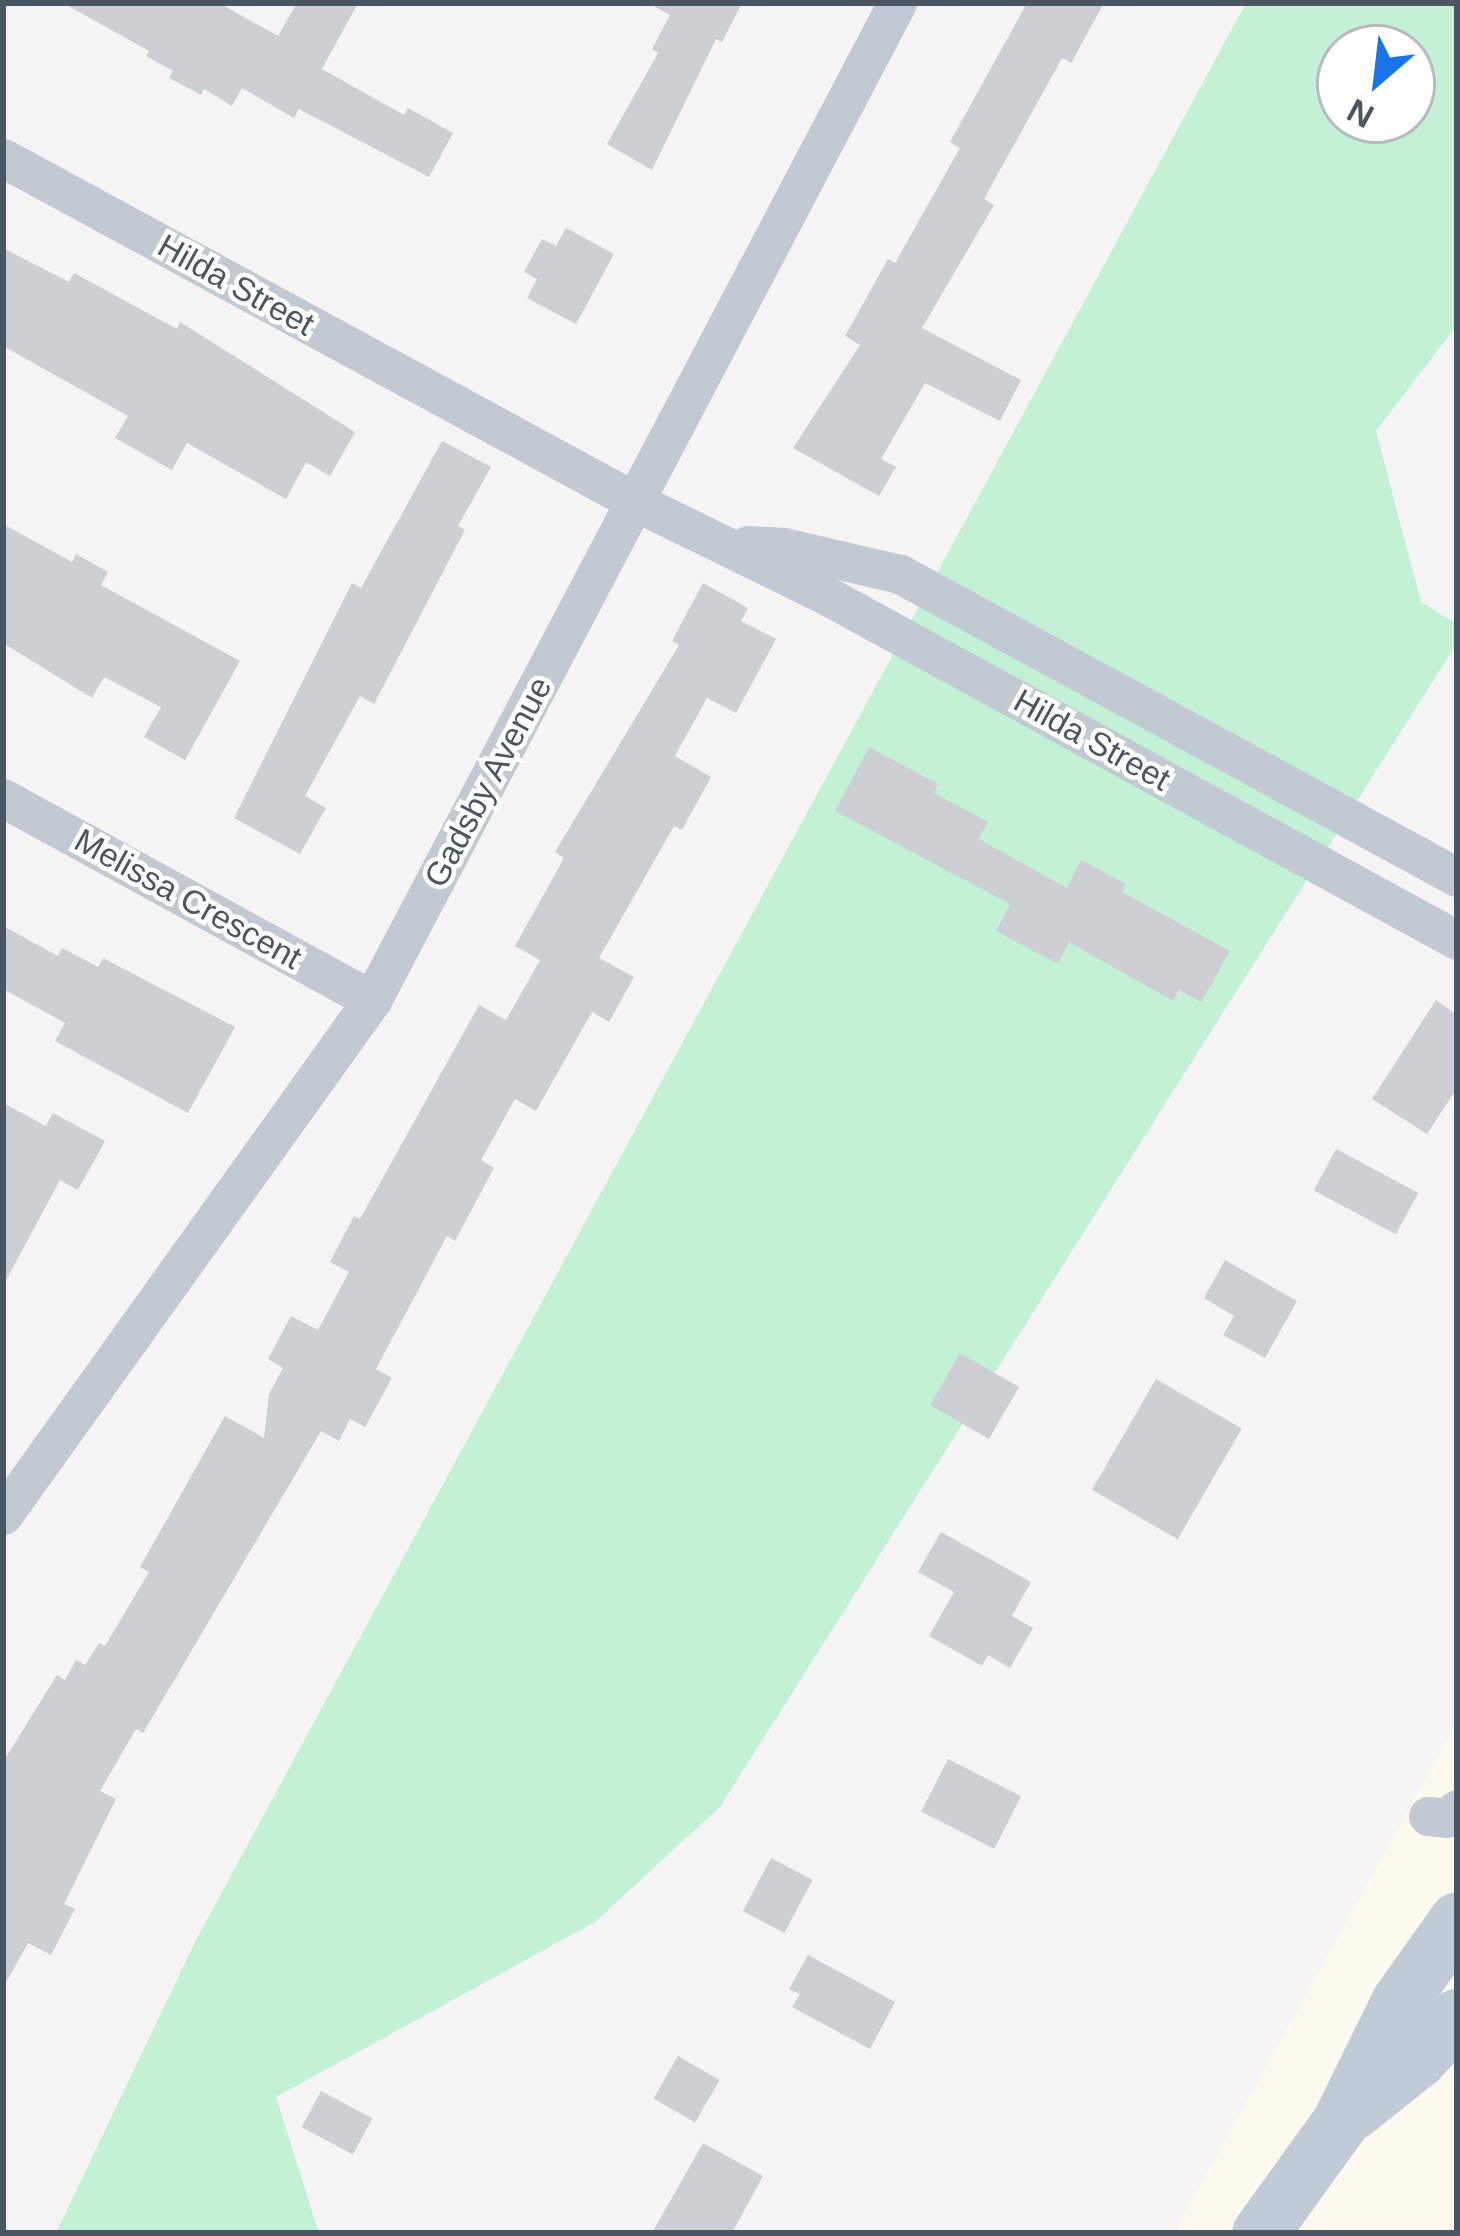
<!DOCTYPE html>
<html>
<head>
<meta charset="utf-8">
<style>
	body { margin:0 }
	#map { position:relative; width:1460px; height:2236px; overflow:hidden; background:#f5f3f3; font-family:Arial,sans-serif }
	div>[style] { position:absolute }
	.commercial>* { inset:0; background:#fdf9ef }
	.green>* { inset:0; background:#c3f1d5 }
	.building>* { inset:0; background:#cdcfd5; transform-origin:0 0 }
	.street>* { height:39px; margin:-19.5px; padding:0 19.5px; transform-origin:19.5px; border-radius:19.5px; background:#c1cad2 }
	.secondary>* { height:57px; margin:-28.5px; padding:0 28.5px; transform-origin:28.5px; border-radius:28.5px; background:#c1cbd6 }
	span { translate:-50% -50%; white-space:nowrap; text-align:center; line-height:1.15; -webkit-text-stroke:9px #fff; paint-order:stroke }
	.street-label { font-size:33px; color:#4a5661 }
	.frame { position:absolute; inset:0; border:6px solid #4a5661; pointer-events:none }
	.north { position:absolute; left:1316px; top:24px; width:120px; height:120px; box-sizing:border-box; background:#fff; border:3px solid #b7bbc0; border-radius:50%; rotate:208deg; font-size:33px; font-weight:700; line-height:48px; text-align:center; color:#4a5661 }
	.north::after { content:''; display:block; margin:auto; width:42px; height:54px; background:#1a73e8; clip-path:polygon(50% 0,100% 100%,50% 72%,0 100%) }
</style>
</head>
<body>
<div id="map">
	<div class="commercial">
		<i style="clip-path:polygon(1457px 1722px,1457px 2233px,1174px 2233px)"></i>
	</div>
	<div class="green">
		<i style="clip-path:polygon(evenodd,1246px 3px,1457px 3px,1457px 325px,1376px 431px,1421px 602px,1457px 624px,1457px 643px,720px 1807px,595px 1922px,276px 2097px,319px 2233px,56px 2233px,196px 1940px,1246px 3px,1340px 48px,1412px 48px,1412px 120px,1340px 120px,1340px 48px)"></i>
	</div>
	<div class="building">
		<i style="clip-path:polygon(63px 3px,219px 3px,278px 36px,297px 3px,358px 3px,322px 69px,404px 115px,408px 108px,453px 133px,429px 177px,299px 109px,294px 118px,242px 88px,232px 106px,204px 89px,201px 95px,169px 78px,173px 71px,146px 56px,149px 51px)"></i>
		<i style="clip-path:polygon(648px 3px,742px 3px,722px 42px,716px 39px,652px 170px,607px 144px,658px 53px,652px 49px,670px 15px)"></i>
		<i style="clip-path:polygon(1027px 3px,1104px 3px,1071px 63px,1062px 58px,984px 199px,994px 205px,922px 328px,1021px 380px,1000px 421px,925px 383px,881px 459px,896px 467px,879px 496px,793px 448px,860px 345px,845px 336px,888px 259px,895px 263px,960px 148px,950px 142px)"></i>
		<i style="clip-path:polygon(566px 228px,614px 254px,576px 324px,527px 298px,537px 279px,524px 272px,542px 239px,556px 246px)"></i>
		<i style="clip-path:polygon(3px 248px,69px 282px,74px 273px,177px 329px,180px 322px,355px 432px,330px 476px,306px 462px,286px 499px,187px 443px,172px 470px,115px 438px,128px 416px,3px 346px)"></i>
		<i style="clip-path:polygon(442px 441px,491px 467px,458px 526px,465px 530px,374px 704px,360px 696px,305px 796px,326px 808px,300px 854px,234px 818px,352px 583px,361px 588px)"></i>
		<i style="clip-path:polygon(3px 524px,72px 562px,76px 554px,108px 572px,101px 585px,240px 661px,185px 760px,144px 737px,161px 707px,104px 677px,92px 698px,3px 643px)"></i>
		<i style="clip-path:polygon(703px 583px,748px 608px,741px 621px,776px 639px,736px 713px,707px 698px,675px 756px,711px 777px,682px 830px,674px 826px,599px 958px,634px 977px,609px 1022px,592px 1012px,536px 1111px,515px 1099px,481px 1160px,494px 1168px,455px 1241px,447px 1236px,376px 1369px,392px 1378px,365px 1427px,350px 1419px,339px 1441px,321px 1431px,143px 1733px,136px 1729px,100px 1791px,116px 1799px,64px 1904px,75px 1909px,51px 1955px,28px 1943px,3px 1988px,3px 1762px,57px 1675px,65px 1680px,76px 1660px,85px 1665px,99px 1643px,105px 1646px,149px 1572px,140px 1567px,225px 1416px,264px 1438px,269px 1394px,283px 1368px,268px 1359px,291px 1316px,318px 1330px,349px 1272px,330px 1262px,354px 1216px,360px 1219px,479px 1005px,506px 1020px,540px 960px,515px 946px,564px 858px,555px 852px,679px 645px,672px 641px)"></i>
		<i style="clip-path:polygon(869px 747px,938px 784px,934px 793px,988px 822px,979px 839px,1067px 888px,1081px 860px,1126px 884px,1122px 892px,1230px 951px,1201px 1002px,1179px 990px,1173px 1001px,1069px 942px,1058px 964px,996px 931px,1010px 904px,835px 811px)"></i>
		<i style="clip-path:polygon(3px 926px,58px 956px,62px 948px,98px 967px,103px 958px,235px 1027px,188px 1113px,55px 1041px,65px 1023px,3px 989px)"></i>
		<i style="clip-path:polygon(1436px 1000px,1457px 1015px,1457px 1088px,1427px 1134px,1372px 1099px)"></i>
		<i style="clip-path:polygon(3px 1103px,46px 1126px,53px 1113px,105px 1141px,78px 1190px,60px 1180px,3px 1286px)"></i>
		<i style="left:1336px;top:1149px;width:93px;height:47px;rotate:28deg"></i>
		<i style="clip-path:polygon(1225px 1260px,1297px 1301px,1265px 1358px,1223px 1335px,1234px 1316px,1204px 1298px)"></i>
		<i style="left:960px;top:1353px;width:68px;height:60px;rotate:30deg"></i>
		<i style="left:1156px;top:1379px;width:99px;height:128px;rotate:30deg"></i>
		<i style="clip-path:polygon(941px 1532px,1031px 1582px,1012px 1616px,1033px 1628px,1010px 1668px,988px 1655px,982px 1666px,929px 1636px,954px 1592px,918px 1572px)"></i>
		<i style="left:948px;top:1759px;width:82px;height:59px;rotate:27deg"></i>
		<i style="left:771px;top:1858px;width:47px;height:60px;rotate:28deg"></i>
		<i style="clip-path:polygon(808px 1955px,895px 2002px,870px 2049px,792px 2007px,800px 1994px,789px 1989px)"></i>
		<i style="left:678px;top:2056px;width:48px;height:49px;rotate:30deg"></i>
		<i style="left:321px;top:2091px;width:58px;height:41px;rotate:28deg"></i>
		<i style="clip-path:polygon(703px 2143px,763px 2176px,732px 2233px,652px 2233px)"></i>
	</div>
	<div class="street">
		<i style="left:3px;top:158px;width:720px;rotate:28.52deg"></i>
		<i style="left:636px;top:502px;width:205px;rotate:26.1deg"></i>
		<i style="left:820px;top:592px;width:726px;rotate:28.65deg"></i>
		<i style="left:748px;top:545px;width:35px;rotate:3deg"></i>
		<i style="left:783px;top:547px;width:120px;rotate:13deg"></i>
		<i style="left:900px;top:574px;width:634px;rotate:28.55deg"></i>
		<i style="left:3px;top:798px;width:421px;rotate:28.7deg"></i>
		<i style="left:3px;top:1515px;width:634px;rotate:-54.38deg"></i>
		<i style="left:372px;top:1000px;width:1127px;rotate:-62.23deg"></i>
		<i style="left:1428px;top:1816px;width:18px;rotate:6deg"></i>
		<i style="left:1446px;top:1818px;width:14px;rotate:-39deg"></i>
	</div>
	<div class="secondary">
		<i style="left:1353px;top:2111px;width:82px;rotate:-38.6deg"></i>
		<i style="left:1417px;top:2060px;width:59px;rotate:-47.1deg"></i>
		<i style="left:1260px;top:2233px;width:137px;rotate:-54.2deg"></i>
		<i style="left:1340px;top:2122px;width:134px;rotate:-63.8deg"></i>
		<i style="left:1399px;top:2002px;width:100px;rotate:-54.7deg"></i>
	</div>
	<div class="street-label">
		<span style="left:236px;top:285px;rotate:29deg">Hilda Street</span>
		<span style="left:1092px;top:740px;rotate:29deg">Hilda Street</span>
		<span style="left:488px;top:782px;rotate:-62deg">Gadsby Avenue</span>
		<span style="left:188px;top:899px;rotate:29deg">Melissa Crescent</span>
	</div>
	<div class="frame"></div>
	<div class="north">N</div>
</div>
</body>
</html>
